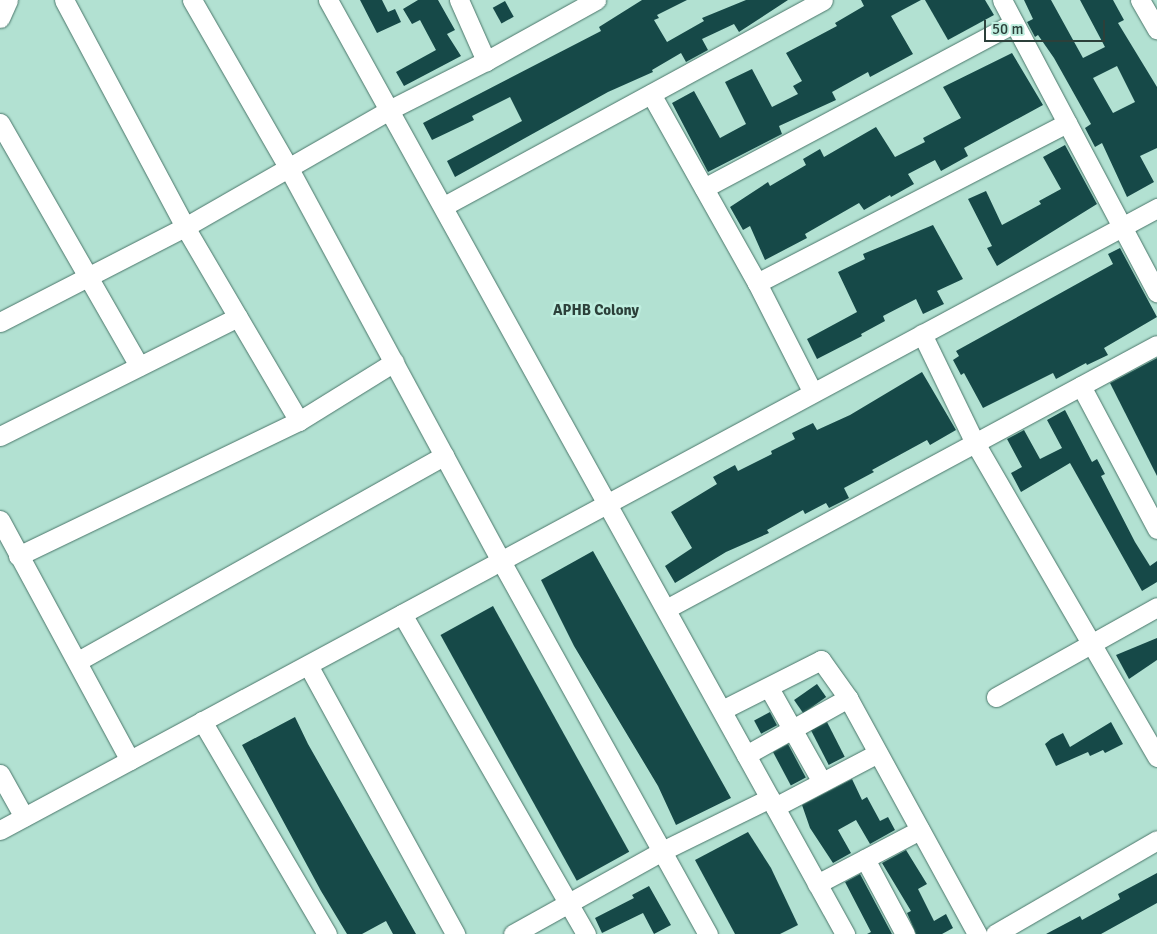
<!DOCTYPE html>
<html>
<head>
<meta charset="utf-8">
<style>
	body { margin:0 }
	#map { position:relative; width:1157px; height:934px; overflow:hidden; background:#b2e1d2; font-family:Signika,sans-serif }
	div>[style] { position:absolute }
	.building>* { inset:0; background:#164948; transform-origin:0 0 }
	.roads { filter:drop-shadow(0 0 1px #4a766a) drop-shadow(0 0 1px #4a766a) }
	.minor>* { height:19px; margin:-9.5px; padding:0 9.5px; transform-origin:9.5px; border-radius:9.5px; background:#fff }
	span { translate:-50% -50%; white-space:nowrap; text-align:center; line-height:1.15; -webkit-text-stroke:5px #bfeedf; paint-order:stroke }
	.quarter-label { font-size:15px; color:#2c403a; font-weight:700 }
	.scale { position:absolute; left:984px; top:20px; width:121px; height:22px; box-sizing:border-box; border:2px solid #2c403a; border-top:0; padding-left:6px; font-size:15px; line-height:18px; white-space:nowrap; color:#2c403a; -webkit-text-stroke:4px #bfeedf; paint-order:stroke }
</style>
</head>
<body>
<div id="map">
	<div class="building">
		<i style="clip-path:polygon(360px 0,382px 0,388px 12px,395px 9px,401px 22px,377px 33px)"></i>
		<i style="clip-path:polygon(418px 0,438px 0,455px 30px,447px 34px,461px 56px,404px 86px,396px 72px,436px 50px,420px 20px,412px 24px,403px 9px)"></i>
		<i style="clip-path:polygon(642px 0,687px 0,657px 15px,659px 18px,654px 20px,667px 42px,704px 21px,702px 18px,746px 0,788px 0,739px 32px,734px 24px,702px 39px,708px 50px,686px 62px,681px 53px,652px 70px,653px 72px,608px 92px,455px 177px,447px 161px,522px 121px,510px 97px,472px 116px,474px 120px,432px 140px,423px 123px,601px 31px,599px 27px)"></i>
		<i style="clip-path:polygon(861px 0,921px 0,891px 16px,913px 54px,870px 77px,868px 72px,832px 92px,836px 100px,779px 126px,782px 134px,708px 172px,672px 103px,694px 91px,720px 138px,746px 124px,725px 82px,752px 69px,772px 107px,798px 94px,793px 86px,802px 81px,786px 53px,837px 26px,835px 23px,864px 6px)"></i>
		<i style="clip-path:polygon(925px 0,985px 0,994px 15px,948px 40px)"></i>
		<i style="clip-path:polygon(evenodd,1024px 0,1051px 0,1083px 58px,1105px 47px,1080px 0,1113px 0,1124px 20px,1118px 23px,1157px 87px,1157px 148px,1140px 156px,1154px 182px,1127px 197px,1102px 143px,1095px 147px,1085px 128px,1091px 124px,1054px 58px,1038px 35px,1035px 37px,1027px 22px,1033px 19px,1024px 0,1117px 66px,1135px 102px,1113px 113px,1093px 78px,1117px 66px)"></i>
		<i style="left:505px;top:1px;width:18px;height:14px;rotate:61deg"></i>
		<i style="clip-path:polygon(1012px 53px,1043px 105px,964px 148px,968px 156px,941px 171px,935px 160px,908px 174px,914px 184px,891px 197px,890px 195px,864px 210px,859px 203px,805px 234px,807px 238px,765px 260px,750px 226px,743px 230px,730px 207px,768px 182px,770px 186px,806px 165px,803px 159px,820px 149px,824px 157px,876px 127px,895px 157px,925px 142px,923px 138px,961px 118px,943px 87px)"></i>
		<i style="clip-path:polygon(1065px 145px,1097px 204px,997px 266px,987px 248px,992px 246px,968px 199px,986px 191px,1002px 225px,1041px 204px,1039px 201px,1061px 189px,1043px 157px)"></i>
		<i style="clip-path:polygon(933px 225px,963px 279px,937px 291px,944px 304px,923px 314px,916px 299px,883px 316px,885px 321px,861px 334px,862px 336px,817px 359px,807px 339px,857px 312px,838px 272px,865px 259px,863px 254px)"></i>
		<i style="clip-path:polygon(1120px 248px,1157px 317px,1104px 348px,1108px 355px,1087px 365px,1086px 363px,1056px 379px,1053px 373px,983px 408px,964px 373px,961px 375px,953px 360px,959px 356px,956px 351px,1113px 264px,1108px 254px)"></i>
		<i style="clip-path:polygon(1157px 358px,1157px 476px,1110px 383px)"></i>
		<i style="clip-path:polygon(922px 372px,956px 430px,930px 445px,927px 440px,872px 470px,874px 472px,844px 488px,849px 498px,829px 508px,826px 503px,805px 514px,803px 510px,767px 530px,769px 533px,726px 552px,675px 583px,665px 566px,692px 548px,671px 512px,717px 484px,713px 477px,735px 465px,738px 471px,772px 454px,771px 451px,795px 439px,792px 433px,813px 423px,817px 430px,850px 415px)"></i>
		<i style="clip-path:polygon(1065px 410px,1092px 462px,1097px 459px,1105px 474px,1101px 476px,1135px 542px,1150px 566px,1157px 561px,1157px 582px,1142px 591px,1070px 463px,1021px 492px,1011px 473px,1022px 467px,1007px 439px,1024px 430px,1040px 459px,1062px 448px,1047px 420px)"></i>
		<i style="clip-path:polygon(593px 551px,731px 798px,676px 825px,658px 786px,574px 646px,541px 580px)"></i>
		<i style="left:493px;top:606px;width:281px;height:60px;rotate:61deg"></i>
		<i style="clip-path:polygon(1157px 638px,1157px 660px,1129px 679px,1116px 655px)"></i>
		<i style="left:817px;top:684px;width:16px;height:28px;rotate:55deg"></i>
		<i style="left:770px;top:712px;width:15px;height:18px;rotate:62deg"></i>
		<i style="clip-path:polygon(295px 717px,308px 744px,416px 934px,393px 934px,386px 921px,362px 934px,347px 934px,321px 891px,242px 745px)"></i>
		<i style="left:827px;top:722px;width:39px;height:18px;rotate:63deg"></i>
		<i style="clip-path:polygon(1111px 722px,1123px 744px,1105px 753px,1103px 750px,1090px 756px,1088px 752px,1056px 766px,1045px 744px,1051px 739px,1063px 733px,1070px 747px)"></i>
		<i style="left:788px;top:744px;width:38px;height:17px;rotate:62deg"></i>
		<i style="clip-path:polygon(852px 779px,862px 800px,867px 797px,880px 821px,888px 817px,895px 830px,870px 844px,856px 820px,838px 830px,851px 853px,833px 863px,810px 828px,802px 805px)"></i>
		<i style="clip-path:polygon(748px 832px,771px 868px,798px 925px,780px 934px,735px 934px,695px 860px)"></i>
		<i style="clip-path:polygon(906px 850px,927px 884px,918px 889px,934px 921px,946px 914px,953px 928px,942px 934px,916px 934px,907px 913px,911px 911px,882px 863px)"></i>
		<i style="clip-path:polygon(1157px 873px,1157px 903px,1101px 934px,1046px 934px,1080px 916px,1082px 920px,1120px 899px,1118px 894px)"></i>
		<i style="clip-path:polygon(860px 874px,892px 934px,867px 934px,871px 932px,845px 882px)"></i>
		<i style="clip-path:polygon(649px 886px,671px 925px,654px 934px,643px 913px,602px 933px,595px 918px,634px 898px,632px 895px)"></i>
	</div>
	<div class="roads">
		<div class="minor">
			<i style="left:64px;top:0;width:257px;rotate:61.9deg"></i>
			<i style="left:185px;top:227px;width:225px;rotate:59.6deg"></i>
			<i style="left:192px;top:0;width:193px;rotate:60.1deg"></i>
			<i style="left:288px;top:167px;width:448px;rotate:61.6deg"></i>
			<i style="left:501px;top:561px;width:427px;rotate:61deg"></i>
			<i style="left:328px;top:0;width:1068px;rotate:61.03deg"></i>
			<i style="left:459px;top:0;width:67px;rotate:66.1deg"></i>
			<i style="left:1002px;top:0;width:331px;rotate:62.1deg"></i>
			<i style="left:1140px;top:0;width:34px;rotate:60deg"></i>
			<i style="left:0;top:18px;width:20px;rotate:-66deg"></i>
			<i style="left:651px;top:94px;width:217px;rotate:60.7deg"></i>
			<i style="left:757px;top:283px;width:123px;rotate:63deg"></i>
			<i style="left:0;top:123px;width:280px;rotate:60.2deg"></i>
			<i style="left:704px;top:188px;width:351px;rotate:-28deg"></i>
			<i style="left:444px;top:206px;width:431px;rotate:-28.5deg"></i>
			<i style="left:757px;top:283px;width:349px;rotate:-27.3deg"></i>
			<i style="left:0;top:322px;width:208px;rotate:-27.2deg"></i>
			<i style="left:185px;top:227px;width:235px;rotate:-29.8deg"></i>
			<i style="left:389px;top:110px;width:109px;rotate:-26.8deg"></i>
			<i style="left:486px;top:61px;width:126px;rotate:-29deg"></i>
			<i style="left:922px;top:334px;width:121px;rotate:64.1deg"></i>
			<i style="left:975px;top:443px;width:363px;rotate:59.9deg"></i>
			<i style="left:1081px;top:386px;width:162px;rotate:62deg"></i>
			<i style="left:0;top:436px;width:266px;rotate:-26.6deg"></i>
			<i style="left:0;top:520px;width:273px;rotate:61.6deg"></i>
			<i style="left:18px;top:556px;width:312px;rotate:-25.7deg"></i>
			<i style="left:299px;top:421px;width:112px;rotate:-31.8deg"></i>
			<i style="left:666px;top:609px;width:557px;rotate:-28.27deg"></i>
			<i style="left:402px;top:614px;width:369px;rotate:60.1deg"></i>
			<i style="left:78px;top:661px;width:420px;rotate:-29.3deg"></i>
			<i style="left:308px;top:665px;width:307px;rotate:61.3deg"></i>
			<i style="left:769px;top:688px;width:108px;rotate:60.6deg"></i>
			<i style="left:996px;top:697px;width:184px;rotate:-29.2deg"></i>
			<i style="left:722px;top:710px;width:111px;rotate:-26.8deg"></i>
			<i style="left:821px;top:660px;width:47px;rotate:54.6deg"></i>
			<i style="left:848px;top:698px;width:269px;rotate:61.3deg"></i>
			<i style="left:202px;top:721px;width:247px;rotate:59.6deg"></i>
			<i style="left:746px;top:755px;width:117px;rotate:-29.2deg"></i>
			<i style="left:0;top:774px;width:49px;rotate:60.8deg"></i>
			<i style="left:775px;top:807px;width:116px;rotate:-27.7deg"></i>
			<i style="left:0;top:830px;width:1314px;rotate:-28.26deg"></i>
			<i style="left:865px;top:859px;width:85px;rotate:61.9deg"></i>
			<i style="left:817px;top:884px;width:116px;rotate:-27.7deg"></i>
			<i style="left:513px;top:934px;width:171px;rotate:-29.1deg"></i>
			<i style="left:662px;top:851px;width:120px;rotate:-26.1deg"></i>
			<i style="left:995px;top:934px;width:187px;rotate:-30.1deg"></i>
		</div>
	</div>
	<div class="quarter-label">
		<span style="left:596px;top:311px">APHB Colony</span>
	</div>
	<div class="scale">50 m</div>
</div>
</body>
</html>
